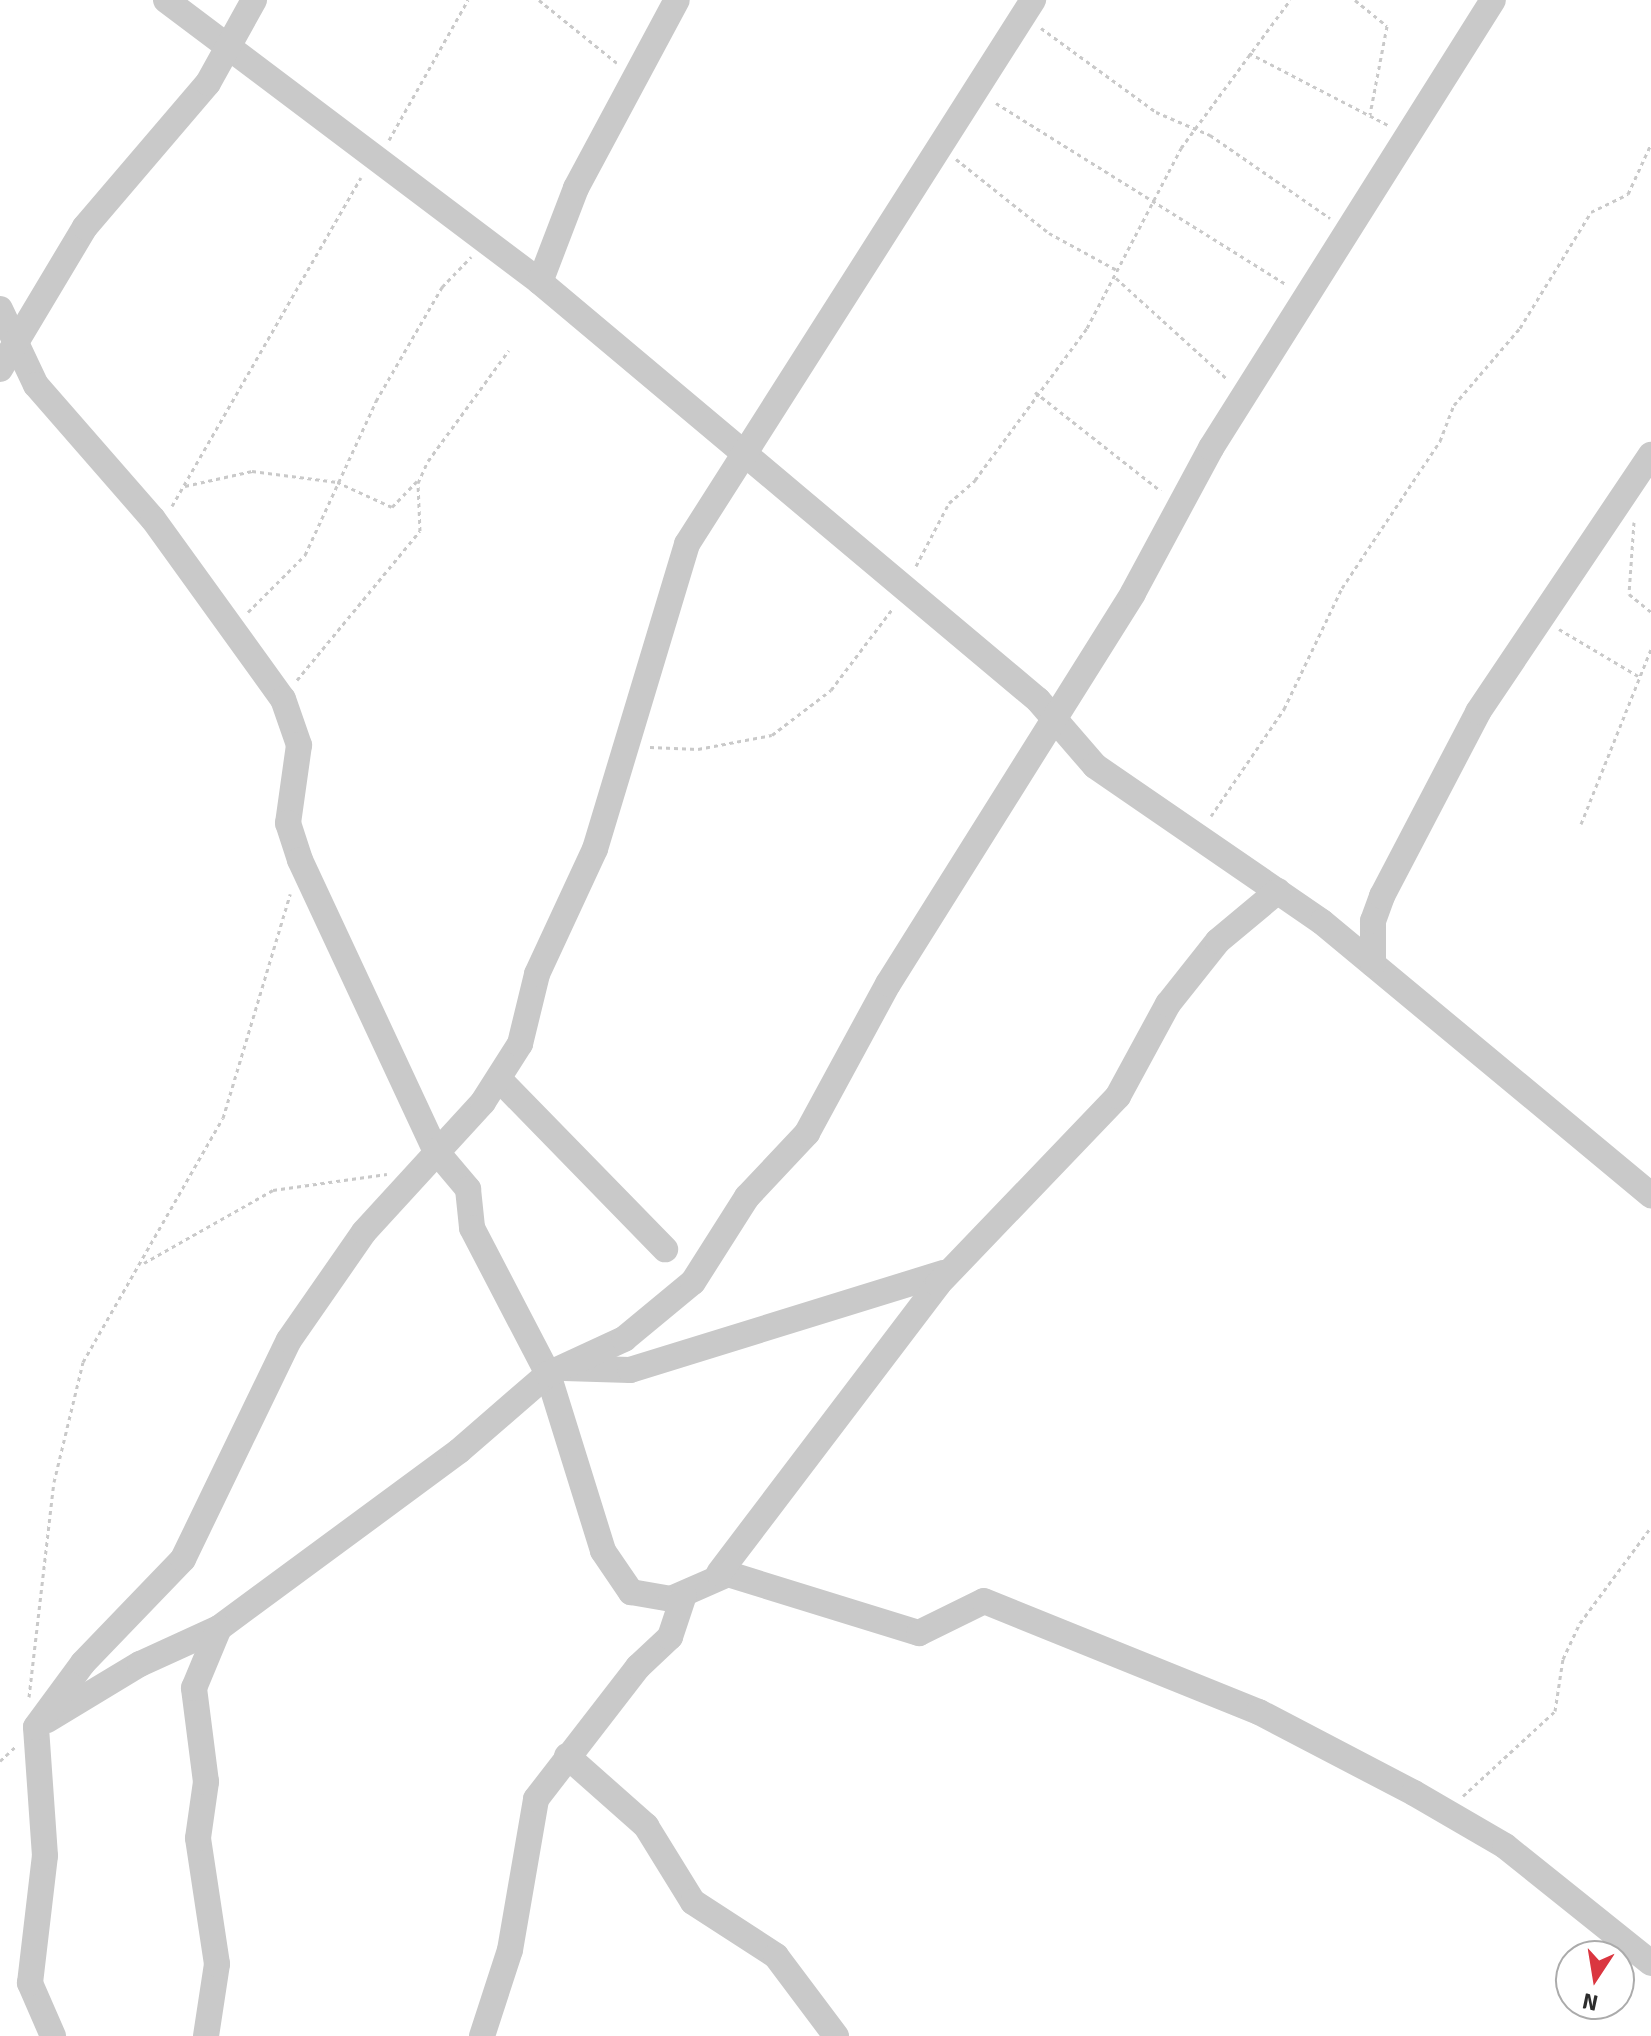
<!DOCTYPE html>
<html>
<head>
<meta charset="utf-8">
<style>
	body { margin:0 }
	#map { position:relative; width:1651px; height:2036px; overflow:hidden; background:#fff; font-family:Signika,sans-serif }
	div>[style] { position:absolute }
	.path>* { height:3px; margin-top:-1.5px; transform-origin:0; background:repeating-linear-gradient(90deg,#c9c9c9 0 4px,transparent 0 8px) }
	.minor>* { height:26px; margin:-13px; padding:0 13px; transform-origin:13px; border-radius:13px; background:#c9c9c9 }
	span { translate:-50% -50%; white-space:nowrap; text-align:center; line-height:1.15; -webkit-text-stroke:8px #fff; paint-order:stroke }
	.north { position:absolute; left:1555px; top:1940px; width:80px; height:80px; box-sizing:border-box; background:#fff; border:2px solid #ababab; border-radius:50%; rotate:192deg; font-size:22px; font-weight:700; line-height:32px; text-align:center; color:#2c2c2c }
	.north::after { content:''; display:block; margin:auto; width:28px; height:36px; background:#da3640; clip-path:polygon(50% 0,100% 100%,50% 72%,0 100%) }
</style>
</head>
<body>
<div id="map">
	<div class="path">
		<i style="left:539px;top:0;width:100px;rotate:38.9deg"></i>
		<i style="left:1355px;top:0;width:41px;rotate:39.1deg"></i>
		<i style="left:1387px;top:26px;width:90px;rotate:100.9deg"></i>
		<i style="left:1041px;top:28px;width:142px;rotate:36.1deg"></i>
		<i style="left:1156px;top:112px;width:59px;rotate:23.1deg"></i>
		<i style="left:1210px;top:135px;width:146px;rotate:34.7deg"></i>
		<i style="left:1249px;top:53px;width:157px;rotate:27.4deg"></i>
		<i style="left:996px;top:103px;width:343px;rotate:32deg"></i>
		<i style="left:389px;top:140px;width:161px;rotate:-60.6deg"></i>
		<i style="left:956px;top:159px;width:119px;rotate:38.5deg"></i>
		<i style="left:1049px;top:233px;width:77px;rotate:28.6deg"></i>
		<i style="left:1116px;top:278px;width:150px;rotate:42.3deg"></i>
		<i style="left:1035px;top:392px;width:160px;rotate:38.2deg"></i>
		<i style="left:185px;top:486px;width:69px;rotate:-12.6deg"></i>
		<i style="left:252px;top:471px;width:86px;rotate:7.4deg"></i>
		<i style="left:337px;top:482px;width:60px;rotate:24.4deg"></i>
		<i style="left:392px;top:507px;width:36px;rotate:-46deg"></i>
		<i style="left:172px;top:506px;width:379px;rotate:-60.1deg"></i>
		<i style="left:1634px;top:522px;width:72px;rotate:94deg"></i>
		<i style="left:1629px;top:594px;width:28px;rotate:39deg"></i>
		<i style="left:916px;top:566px;width:71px;rotate:-62.4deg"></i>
		<i style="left:949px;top:503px;width:35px;rotate:-41deg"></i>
		<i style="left:975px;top:480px;width:189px;rotate:-53.6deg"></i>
		<i style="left:1087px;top:328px;width:203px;rotate:-62.4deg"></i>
		<i style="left:1181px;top:148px;width:184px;rotate:-53.6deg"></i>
		<i style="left:248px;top:612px;width:81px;rotate:-45deg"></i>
		<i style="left:305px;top:555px;width:170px;rotate:-65.2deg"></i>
		<i style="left:376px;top:401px;width:132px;rotate:-59.9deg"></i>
		<i style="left:442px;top:287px;width:42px;rotate:-46deg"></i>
		<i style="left:1559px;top:629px;width:92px;rotate:30.7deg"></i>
		<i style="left:297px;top:680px;width:193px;rotate:-50.5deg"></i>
		<i style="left:420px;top:531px;width:48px;rotate:-92.4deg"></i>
		<i style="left:418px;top:483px;width:24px;rotate:-66deg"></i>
		<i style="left:428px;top:461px;width:137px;rotate:-53.9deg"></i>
		<i style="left:650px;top:747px;width:48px;rotate:2.4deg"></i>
		<i style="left:698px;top:749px;width:75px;rotate:-10.7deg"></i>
		<i style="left:772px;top:735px;width:74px;rotate:-37.3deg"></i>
		<i style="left:831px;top:690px;width:103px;rotate:-52.9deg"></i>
		<i style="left:1211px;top:816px;width:130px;rotate:-55.7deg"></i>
		<i style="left:1284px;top:709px;width:134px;rotate:-64.4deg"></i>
		<i style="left:1342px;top:588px;width:177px;rotate:-56.3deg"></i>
		<i style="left:1440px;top:441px;width:39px;rotate:-69deg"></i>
		<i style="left:1454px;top:405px;width:101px;rotate:-49.4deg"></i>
		<i style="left:1520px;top:328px;width:136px;rotate:-58.5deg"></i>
		<i style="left:1591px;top:212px;width:41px;rotate:-25.9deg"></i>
		<i style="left:1628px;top:194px;width:55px;rotate:-65.3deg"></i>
		<i style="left:1581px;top:824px;width:188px;rotate:-68.2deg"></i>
		<i style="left:144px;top:1263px;width:148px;rotate:-29.5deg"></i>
		<i style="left:273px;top:1190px;width:115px;rotate:-8deg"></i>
		<i style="left:29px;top:1697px;width:216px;rotate:-83.4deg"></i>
		<i style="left:54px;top:1482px;width:123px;rotate:-76.4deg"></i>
		<i style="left:83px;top:1362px;width:281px;rotate:-60.2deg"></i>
		<i style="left:223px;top:1118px;width:234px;rotate:-73.3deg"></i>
		<i style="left:0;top:1761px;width:22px;rotate:-43deg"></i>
		<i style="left:1463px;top:1796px;width:125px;rotate:-42.7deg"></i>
		<i style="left:1555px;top:1711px;width:53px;rotate:-81.3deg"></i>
		<i style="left:1563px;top:1659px;width:40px;rotate:-65deg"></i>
		<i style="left:1580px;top:1623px;width:119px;rotate:-53.5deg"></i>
	</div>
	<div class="minor">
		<i style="left:166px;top:0;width:468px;rotate:37deg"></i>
		<i style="left:540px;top:282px;width:650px;rotate:40.01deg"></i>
		<i style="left:1038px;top:700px;width:87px;rotate:49.2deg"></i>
		<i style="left:1095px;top:766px;width:275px;rotate:34.5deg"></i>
		<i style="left:1322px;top:922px;width:428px;rotate:39.7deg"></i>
		<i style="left:540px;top:282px;width:101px;rotate:-69deg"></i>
		<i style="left:576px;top:188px;width:213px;rotate:-61.8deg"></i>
		<i style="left:0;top:309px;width:84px;rotate:64.7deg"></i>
		<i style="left:36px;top:385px;width:178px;rotate:48.9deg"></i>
		<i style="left:153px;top:519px;width:222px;rotate:54.2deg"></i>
		<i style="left:283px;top:699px;width:49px;rotate:70.8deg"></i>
		<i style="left:299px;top:745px;width:79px;rotate:98deg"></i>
		<i style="left:288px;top:823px;width:39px;rotate:72deg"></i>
		<i style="left:300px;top:860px;width:321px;rotate:65deg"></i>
		<i style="left:436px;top:1151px;width:50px;rotate:49.9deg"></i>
		<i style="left:468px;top:1189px;width:39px;rotate:84deg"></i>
		<i style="left:472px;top:1228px;width:165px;rotate:62.5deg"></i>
		<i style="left:548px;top:1374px;width:185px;rotate:72.7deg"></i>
		<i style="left:603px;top:1551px;width:50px;rotate:55.7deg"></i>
		<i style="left:631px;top:1592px;width:41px;rotate:9.9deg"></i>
		<i style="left:671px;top:1599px;width:62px;rotate:-23.7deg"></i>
		<i style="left:728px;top:1574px;width:200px;rotate:17.2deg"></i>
		<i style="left:919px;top:1633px;width:72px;rotate:-26.2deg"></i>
		<i style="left:984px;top:1601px;width:297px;rotate:22deg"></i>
		<i style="left:1259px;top:1712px;width:175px;rotate:27.6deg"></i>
		<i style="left:1414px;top:1793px;width:105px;rotate:30.2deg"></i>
		<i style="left:1505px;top:1846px;width:187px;rotate:38.7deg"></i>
		<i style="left:0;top:369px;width:165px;rotate:-59.1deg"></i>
		<i style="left:85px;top:227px;width:189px;rotate:-49.5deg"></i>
		<i style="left:208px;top:83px;width:95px;rotate:-61deg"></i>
		<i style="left:1373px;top:964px;width:43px;rotate:-90deg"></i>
		<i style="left:1373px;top:921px;width:27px;rotate:-70deg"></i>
		<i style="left:1382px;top:896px;width:208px;rotate:-62.4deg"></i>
		<i style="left:1478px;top:712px;width:310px;rotate:-56.1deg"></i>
		<i style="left:499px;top:1079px;width:238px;rotate:45.7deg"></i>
		<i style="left:564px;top:1368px;width:66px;rotate:1.7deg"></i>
		<i style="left:630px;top:1370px;width:329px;rotate:-17.2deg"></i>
		<i style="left:719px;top:1573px;width:363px;rotate:-52.8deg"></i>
		<i style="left:938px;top:1284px;width:260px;rotate:-46.2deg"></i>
		<i style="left:1118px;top:1096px;width:105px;rotate:-61.5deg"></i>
		<i style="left:1168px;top:1004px;width:80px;rotate:-51.6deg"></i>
		<i style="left:1218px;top:941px;width:78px;rotate:-39.8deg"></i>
		<i style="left:47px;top:1720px;width:109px;rotate:-31.1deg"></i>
		<i style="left:140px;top:1664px;width:87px;rotate:-24.5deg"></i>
		<i style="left:219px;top:1628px;width:298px;rotate:-36.4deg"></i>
		<i style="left:459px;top:1451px;width:118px;rotate:-40.9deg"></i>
		<i style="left:548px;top:1374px;width:84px;rotate:-24.7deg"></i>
		<i style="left:624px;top:1339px;width:89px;rotate:-39.6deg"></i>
		<i style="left:693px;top:1282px;width:101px;rotate:-57.6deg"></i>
		<i style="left:747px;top:1197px;width:88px;rotate:-46.8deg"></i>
		<i style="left:807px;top:1133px;width:170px;rotate:-61.5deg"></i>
		<i style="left:888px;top:984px;width:461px;rotate:-57.9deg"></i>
		<i style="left:1133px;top:593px;width:165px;rotate:-61.7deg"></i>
		<i style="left:1211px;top:448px;width:529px;rotate:-57.81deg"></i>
		<i style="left:567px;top:1756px;width:106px;rotate:41.5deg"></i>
		<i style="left:646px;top:1826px;width:89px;rotate:58.3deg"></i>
		<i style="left:693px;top:1902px;width:99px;rotate:33deg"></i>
		<i style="left:776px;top:1956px;width:100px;rotate:53.1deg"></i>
		<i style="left:53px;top:2036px;width:58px;rotate:-113.5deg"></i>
		<i style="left:30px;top:1983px;width:128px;rotate:-83.3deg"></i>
		<i style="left:45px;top:1856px;width:129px;rotate:-94deg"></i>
		<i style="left:36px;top:1727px;width:79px;rotate:-53.7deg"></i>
		<i style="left:83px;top:1663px;width:144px;rotate:-46.1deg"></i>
		<i style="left:183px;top:1559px;width:243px;rotate:-64.2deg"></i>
		<i style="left:289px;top:1340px;width:131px;rotate:-55.2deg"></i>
		<i style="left:364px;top:1232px;width:176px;rotate:-47.5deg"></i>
		<i style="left:483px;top:1102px;width:69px;rotate:-57.5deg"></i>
		<i style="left:520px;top:1044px;width:72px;rotate:-76.3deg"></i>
		<i style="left:537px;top:974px;width:138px;rotate:-65.1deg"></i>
		<i style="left:595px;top:849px;width:319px;rotate:-73.2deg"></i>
		<i style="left:687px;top:544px;width:645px;rotate:-57.54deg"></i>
		<i style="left:206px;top:2036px;width:73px;rotate:-81.3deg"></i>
		<i style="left:217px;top:1964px;width:127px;rotate:-98.6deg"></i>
		<i style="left:198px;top:1838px;width:57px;rotate:-81.9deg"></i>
		<i style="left:206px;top:1782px;width:95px;rotate:-97.3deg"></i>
		<i style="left:194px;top:1688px;width:65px;rotate:-67.4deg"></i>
		<i style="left:482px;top:2036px;width:90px;rotate:-72deg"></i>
		<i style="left:510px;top:1950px;width:153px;rotate:-80.2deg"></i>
		<i style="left:536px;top:1799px;width:167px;rotate:-52.3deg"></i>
		<i style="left:638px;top:1667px;width:44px;rotate:-43.2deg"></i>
		<i style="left:670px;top:1637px;width:44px;rotate:-71.6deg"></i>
	</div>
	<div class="north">N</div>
</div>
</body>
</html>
